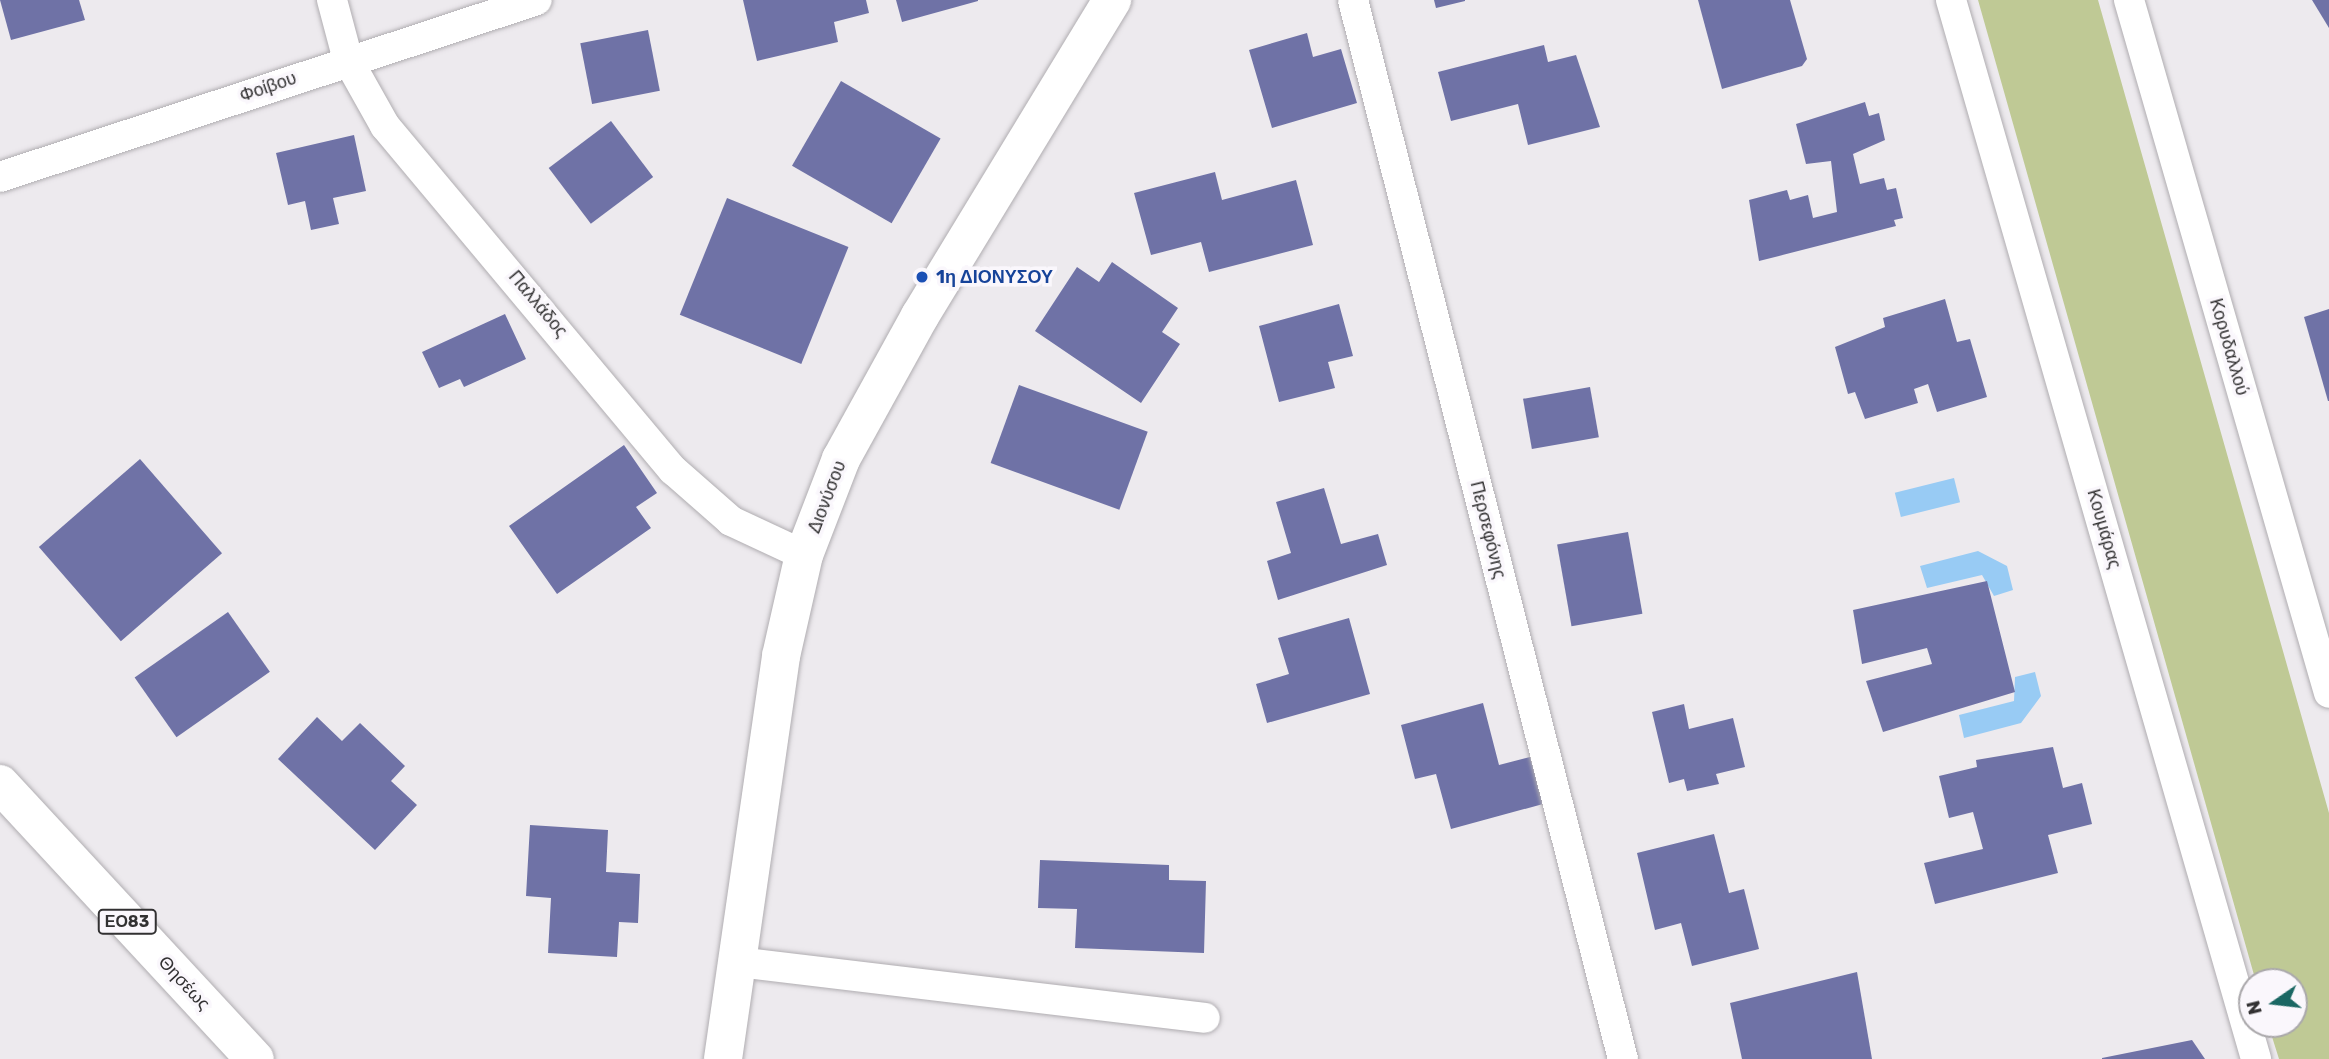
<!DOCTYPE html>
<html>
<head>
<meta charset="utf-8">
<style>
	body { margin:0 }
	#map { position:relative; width:2329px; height:1059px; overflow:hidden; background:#edeaee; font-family:Rubik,sans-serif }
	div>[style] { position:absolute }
	.green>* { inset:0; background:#bfc995 }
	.water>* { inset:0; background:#98cbf4; transform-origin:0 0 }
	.building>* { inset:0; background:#6f72a6; transform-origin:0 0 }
	.roads { filter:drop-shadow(0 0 2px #b0adb1) drop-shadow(0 0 2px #b0adb1) }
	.street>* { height:30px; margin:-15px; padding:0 15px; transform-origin:15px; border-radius:15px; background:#fff }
	.secondary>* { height:38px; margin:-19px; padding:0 19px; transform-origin:19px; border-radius:19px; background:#fff }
	.primary>* { height:38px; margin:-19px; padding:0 19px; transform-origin:19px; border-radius:19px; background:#fff }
	.dots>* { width:19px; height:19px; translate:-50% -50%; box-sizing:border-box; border:4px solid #faf7fc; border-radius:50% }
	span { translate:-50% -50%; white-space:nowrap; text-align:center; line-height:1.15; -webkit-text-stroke:7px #faf7fc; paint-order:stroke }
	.shield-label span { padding:2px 5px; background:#faf7fc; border:2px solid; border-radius:5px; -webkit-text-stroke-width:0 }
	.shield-label { font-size:16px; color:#323132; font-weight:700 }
	.street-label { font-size:18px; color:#323132 }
	.transit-label { font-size:18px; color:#164399; font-weight:700 }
	.left { translate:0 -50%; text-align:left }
	.north { position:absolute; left:2238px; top:968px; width:70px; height:70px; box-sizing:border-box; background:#faf7fc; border:2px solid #aaa8ab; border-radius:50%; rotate:256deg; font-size:19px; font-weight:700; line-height:28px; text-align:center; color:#323132 }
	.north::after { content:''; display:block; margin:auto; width:24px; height:32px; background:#1a6763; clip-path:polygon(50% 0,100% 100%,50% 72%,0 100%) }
</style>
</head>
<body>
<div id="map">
	<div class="green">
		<i style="clip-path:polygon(1978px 0,2098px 0,2329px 813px,2329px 1059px,2279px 1059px,2268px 1024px,2294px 1024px,2294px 982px,2256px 982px)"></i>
	</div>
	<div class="water">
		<i style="left:1954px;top:478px;width:25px;height:61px;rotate:76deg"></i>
		<i style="clip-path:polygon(1978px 551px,2007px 566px,2013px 590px,1994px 596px,1982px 575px,1927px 588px,1920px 566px)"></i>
		<i style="clip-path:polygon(2035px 672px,2041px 696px,2021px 723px,1964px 738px,1959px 715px,2014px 701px,2015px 677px)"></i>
	</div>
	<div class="building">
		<i style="clip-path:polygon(0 0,79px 0,85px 20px,11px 40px)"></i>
		<i style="clip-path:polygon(743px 0,866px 0,869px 13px,834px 22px,838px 42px,757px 61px)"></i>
		<i style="clip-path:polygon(896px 0,978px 0,978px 1px,902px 22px)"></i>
		<i style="clip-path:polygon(1434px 0,1465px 0,1465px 1px,1436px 8px)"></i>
		<i style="clip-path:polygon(1698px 0,1790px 0,1807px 59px,1802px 66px,1722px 89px)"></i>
		<i style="clip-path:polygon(2312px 0,2329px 0,2329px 28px)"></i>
		<i style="left:648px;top:30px;width:62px;height:69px;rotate:79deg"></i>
		<i style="clip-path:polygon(1307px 33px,1313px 57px,1341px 49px,1357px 103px,1272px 128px,1249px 50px)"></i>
		<i style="clip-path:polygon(1544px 45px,1548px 62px,1576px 55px,1600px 127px,1528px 145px,1518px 104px,1451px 121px,1438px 72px)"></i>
		<i style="left:841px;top:81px;width:115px;height:98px;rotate:30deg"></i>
		<i style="clip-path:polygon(1865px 102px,1869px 116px,1879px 113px,1885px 140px,1853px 154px,1860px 184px,1884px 178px,1887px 190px,1896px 188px,1903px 218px,1894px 220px,1896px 226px,1759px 261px,1749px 200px,1787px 190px,1790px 200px,1808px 195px,1813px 218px,1837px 212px,1831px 161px,1806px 164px,1796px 124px)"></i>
		<i style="left:611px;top:121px;width:70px;height:78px;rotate:53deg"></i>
		<i style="clip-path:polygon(354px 135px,366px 191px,333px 198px,339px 224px,311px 230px,305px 201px,288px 205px,276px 153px)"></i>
		<i style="clip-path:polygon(1215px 172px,1222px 200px,1296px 180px,1313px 245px,1209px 272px,1201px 242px,1151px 255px,1134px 193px)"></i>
		<i style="left:727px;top:198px;width:131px;height:126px;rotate:22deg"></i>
		<i style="clip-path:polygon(1112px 262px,1178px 308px,1162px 332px,1180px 344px,1141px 403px,1035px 331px,1077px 267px,1099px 282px)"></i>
		<i style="clip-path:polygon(1945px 299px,1957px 342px,1970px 339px,1987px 397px,1937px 412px,1928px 384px,1914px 389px,1918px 403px,1865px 419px,1855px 392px,1848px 394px,1835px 347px,1885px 327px,1883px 318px)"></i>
		<i style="clip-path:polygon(1339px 304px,1353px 356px,1328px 362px,1335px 388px,1279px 402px,1259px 326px)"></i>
		<i style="clip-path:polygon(2329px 309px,2329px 401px,2328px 401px,2304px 317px)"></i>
		<i style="clip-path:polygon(505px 314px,526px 359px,464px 387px,460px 379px,439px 388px,422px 352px)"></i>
		<i style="left:1019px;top:385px;width:137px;height:83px;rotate:20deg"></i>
		<i style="left:1590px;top:387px;width:51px;height:68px;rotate:80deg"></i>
		<i style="clip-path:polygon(624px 445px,657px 493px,636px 507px,651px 528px,557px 594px,509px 526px)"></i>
		<i style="left:140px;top:459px;width:125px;height:134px;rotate:49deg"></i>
		<i style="clip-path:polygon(1324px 488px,1341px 544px,1378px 534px,1387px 565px,1278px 600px,1267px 561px,1291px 553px,1276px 502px)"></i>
		<i style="left:1628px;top:532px;width:83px;height:72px;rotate:80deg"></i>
		<i style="clip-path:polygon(1987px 581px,2015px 692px,1883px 732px,1866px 681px,1932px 664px,1927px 648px,1862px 664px,1853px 610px)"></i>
		<i style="left:228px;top:612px;width:73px;height:114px;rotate:55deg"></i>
		<i style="clip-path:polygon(1349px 618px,1370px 694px,1267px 723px,1256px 684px,1289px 674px,1278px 638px)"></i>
		<i style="clip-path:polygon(1483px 703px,1499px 765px,1530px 757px,1543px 804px,1451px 829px,1436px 774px,1415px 779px,1401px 725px)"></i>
		<i style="clip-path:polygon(1684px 704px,1689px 729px,1733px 718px,1745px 767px,1716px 774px,1719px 784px,1687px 791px,1684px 779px,1669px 783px,1652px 712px)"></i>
		<i style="clip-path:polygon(317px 717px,342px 741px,360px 723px,405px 766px,391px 781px,417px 805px,375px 850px,278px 759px)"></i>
		<i style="clip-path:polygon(2053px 747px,2063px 788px,2082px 783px,2092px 824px,2048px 835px,2058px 873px,1935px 904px,1924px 863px,1983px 849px,1973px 812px,1949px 818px,1939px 776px,1977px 767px,1976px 760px)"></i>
		<i style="clip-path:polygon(530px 825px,608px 830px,606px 872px,640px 874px,638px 923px,619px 922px,617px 957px,548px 953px,551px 898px,526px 896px)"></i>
		<i style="clip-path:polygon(1714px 834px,1729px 893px,1744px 889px,1759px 949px,1692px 966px,1681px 923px,1655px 930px,1637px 853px)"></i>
		<i style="clip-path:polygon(1040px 860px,1169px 865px,1169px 880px,1206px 881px,1204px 953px,1075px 948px,1077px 909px,1038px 908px)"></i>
		<i style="clip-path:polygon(1857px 972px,1872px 1059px,1742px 1059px,1730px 1003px)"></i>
		<i style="clip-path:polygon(2192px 1040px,2205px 1059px,2102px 1059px,2102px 1058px)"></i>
	</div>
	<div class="roads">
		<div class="street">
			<i style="left:332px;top:0;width:62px;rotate:75.1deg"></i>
			<i style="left:348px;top:60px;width:76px;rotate:60.7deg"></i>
			<i style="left:385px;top:126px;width:449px;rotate:50.1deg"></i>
			<i style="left:673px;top:470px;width:77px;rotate:41.3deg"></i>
			<i style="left:731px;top:521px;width:81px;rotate:25deg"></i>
			<i style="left:1353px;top:0;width:1093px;rotate:75.7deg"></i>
			<i style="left:1951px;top:0;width:1102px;rotate:73.93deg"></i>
			<i style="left:2129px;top:0;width:721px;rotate:73.9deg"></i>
			<i style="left:0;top:177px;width:565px;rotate:-18.24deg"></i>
			<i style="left:737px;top:962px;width:471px;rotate:6.8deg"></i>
		</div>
		<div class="secondary">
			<i style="left:723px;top:1059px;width:407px;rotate:-81.8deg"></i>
			<i style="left:781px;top:656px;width:104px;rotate:-77.2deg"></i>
			<i style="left:804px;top:555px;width:103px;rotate:-68.9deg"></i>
			<i style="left:841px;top:459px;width:163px;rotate:-61.1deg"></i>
			<i style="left:920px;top:316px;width:370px;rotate:-58.7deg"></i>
		</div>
		<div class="primary">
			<i style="left:0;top:784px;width:375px;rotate:47.2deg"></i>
		</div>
	</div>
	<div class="dots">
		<i style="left:922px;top:277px;background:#1a4fb4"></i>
	</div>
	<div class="shield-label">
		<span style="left:127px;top:922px">ΕΟ83</span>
	</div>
	<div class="street-label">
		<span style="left:268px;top:87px;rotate:-19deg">Φοίβου</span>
		<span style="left:538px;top:304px;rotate:50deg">Παλλάδος</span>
		<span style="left:2229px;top:347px;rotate:74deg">Κορυδαλλού</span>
		<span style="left:827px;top:497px;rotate:-69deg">Διονύσου</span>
		<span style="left:2104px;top:529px;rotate:74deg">Κουμάρας</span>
		<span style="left:1488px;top:530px;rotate:76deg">Περσεφόνης</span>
		<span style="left:184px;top:983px;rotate:47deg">Θησέως</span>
	</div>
	<div class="transit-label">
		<span class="left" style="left:936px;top:277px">1η ΔΙΟΝΥΣΟΥ</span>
	</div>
	<div class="north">N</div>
</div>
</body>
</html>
